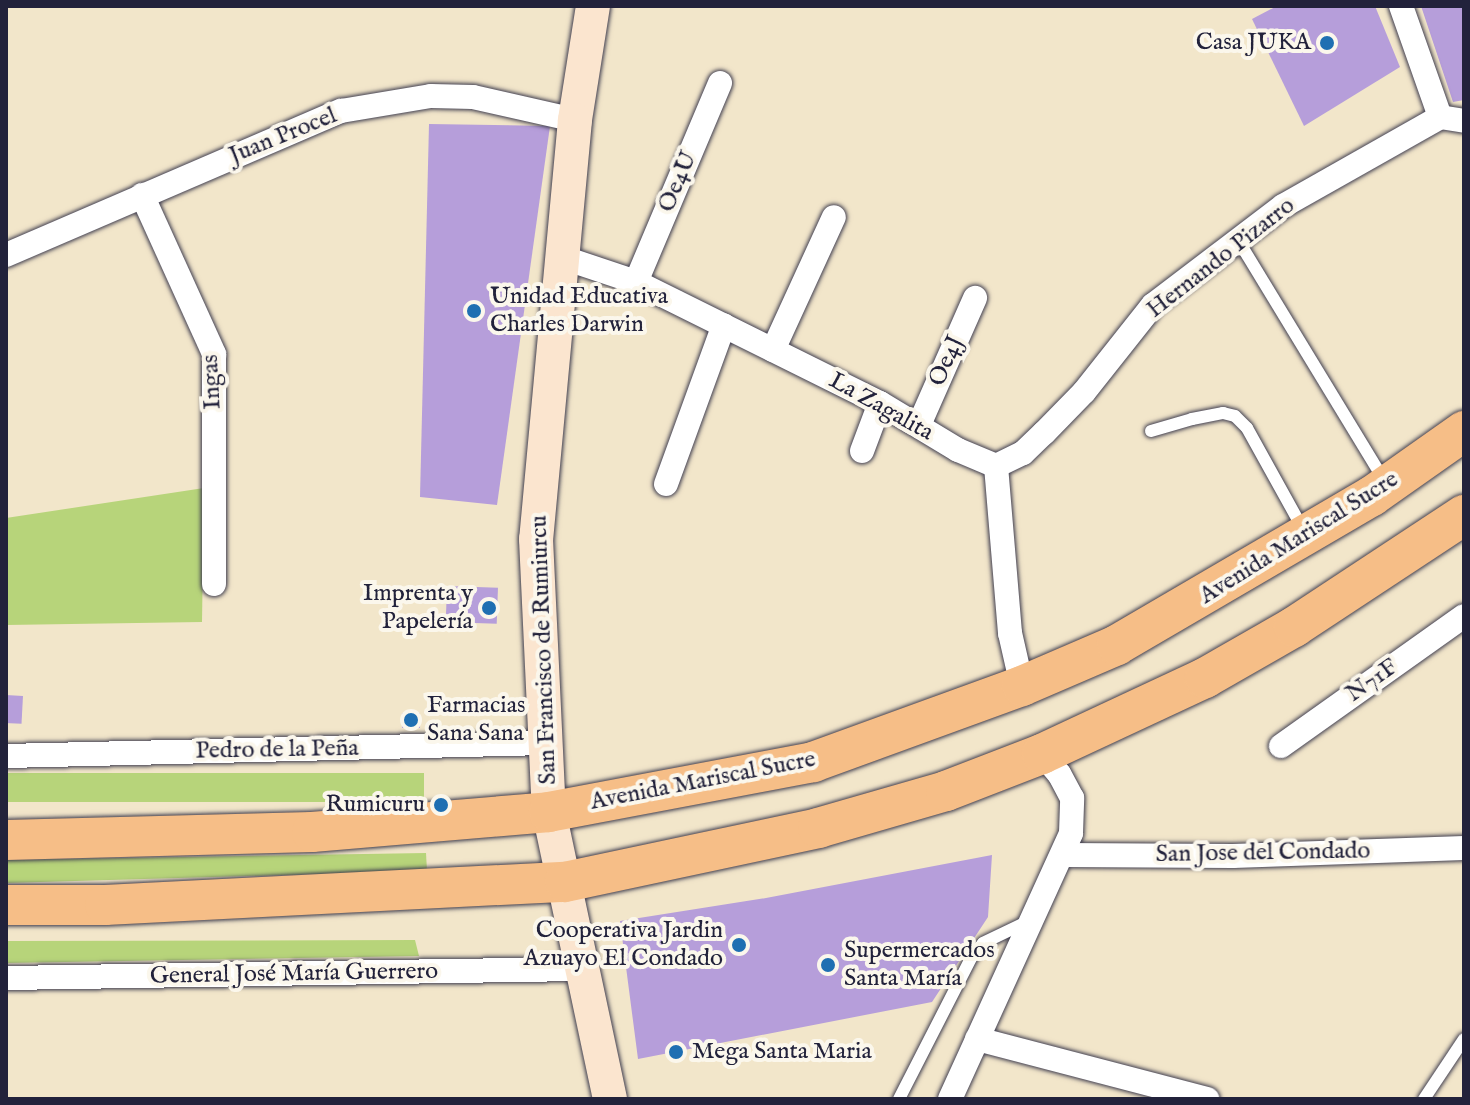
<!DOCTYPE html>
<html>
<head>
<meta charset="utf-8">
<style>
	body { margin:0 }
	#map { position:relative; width:1470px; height:1105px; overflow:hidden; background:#f2e6ca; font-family:"IM FELL English",serif }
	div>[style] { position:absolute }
	.green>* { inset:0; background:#b7d47a; transform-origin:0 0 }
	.building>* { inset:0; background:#b69eda; transform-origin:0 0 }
	.roads { filter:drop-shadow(0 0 2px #413f50) drop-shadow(0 0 2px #413f50) }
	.lane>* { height:12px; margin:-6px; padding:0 6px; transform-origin:6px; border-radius:6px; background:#fff }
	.street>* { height:24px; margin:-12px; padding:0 12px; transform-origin:12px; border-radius:12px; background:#fff }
	.secondary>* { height:34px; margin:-17px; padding:0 17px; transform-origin:17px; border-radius:17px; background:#fbe5cf }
	.primary>* { height:40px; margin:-20px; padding:0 20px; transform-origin:20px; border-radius:20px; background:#f6be87 }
	.dots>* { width:22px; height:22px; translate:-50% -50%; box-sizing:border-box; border:4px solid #fbf7ec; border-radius:50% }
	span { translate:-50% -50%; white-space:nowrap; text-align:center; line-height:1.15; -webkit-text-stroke:8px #fbf7ec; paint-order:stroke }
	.poi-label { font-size:24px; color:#22223b }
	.right { translate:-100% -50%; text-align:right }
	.left { translate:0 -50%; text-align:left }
	.street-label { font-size:24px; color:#22223b }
	.frame { position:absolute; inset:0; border:8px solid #22223b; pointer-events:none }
</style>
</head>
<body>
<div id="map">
	<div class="green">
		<i style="clip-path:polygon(204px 488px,202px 622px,6px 625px,6px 518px)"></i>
		<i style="left:424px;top:773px;width:29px;height:418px;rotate:90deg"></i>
		<i style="clip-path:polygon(426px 853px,427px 871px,6px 883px,6px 860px)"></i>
		<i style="clip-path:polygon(415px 940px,419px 956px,6px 963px,6px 941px)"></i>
	</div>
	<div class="building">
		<i style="clip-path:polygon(1277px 6px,1375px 6px,1400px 67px,1304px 126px,1252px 19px)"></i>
		<i style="clip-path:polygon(1421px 6px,1464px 6px,1464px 100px,1453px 102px)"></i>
		<i style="clip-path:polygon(429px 124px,550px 126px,497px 505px,420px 497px)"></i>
		<i style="left:447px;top:586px;width:51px;height:36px;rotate:2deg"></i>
		<i style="left:6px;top:695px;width:17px;height:28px;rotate:3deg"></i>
		<i style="left:402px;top:713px;width:18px;height:15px"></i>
		<i style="clip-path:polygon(992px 855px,988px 917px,932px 1002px,638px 1059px,620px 921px,766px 898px)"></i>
	</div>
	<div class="roads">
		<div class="lane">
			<i style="left:1238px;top:240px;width:283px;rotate:58.7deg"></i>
			<i style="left:1151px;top:431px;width:43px;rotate:-16.3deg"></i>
			<i style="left:1192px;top:419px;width:32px;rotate:-11deg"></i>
			<i style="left:1223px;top:413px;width:12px;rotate:14deg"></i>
			<i style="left:1235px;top:416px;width:17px;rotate:45deg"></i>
			<i style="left:1247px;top:428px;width:115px;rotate:61deg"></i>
			<i style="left:899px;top:1099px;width:158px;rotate:-62.9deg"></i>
			<i style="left:971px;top:958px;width:19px;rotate:-51deg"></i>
			<i style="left:983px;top:943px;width:51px;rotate:-25.6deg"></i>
			<i style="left:1424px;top:1099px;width:72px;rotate:-56.3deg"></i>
		</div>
		<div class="street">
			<i style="left:1401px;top:6px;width:118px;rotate:70.6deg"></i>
			<i style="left:1440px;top:117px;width:24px;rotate:9deg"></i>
			<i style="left:142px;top:195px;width:175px;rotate:65.6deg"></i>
			<i style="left:214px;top:354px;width:230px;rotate:90deg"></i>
			<i style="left:6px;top:255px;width:365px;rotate:-23.3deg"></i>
			<i style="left:341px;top:111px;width:91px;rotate:-9.5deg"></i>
			<i style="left:431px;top:96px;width:42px;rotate:1.4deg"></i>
			<i style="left:473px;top:97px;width:105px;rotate:12.7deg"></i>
			<i style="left:564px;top:258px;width:76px;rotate:18.4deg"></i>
			<i style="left:636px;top:282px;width:272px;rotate:26.4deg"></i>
			<i style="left:880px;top:403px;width:91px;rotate:31.1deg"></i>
			<i style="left:958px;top:450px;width:41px;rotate:22.8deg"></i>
			<i style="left:636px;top:282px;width:216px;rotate:-67.1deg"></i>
			<i style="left:773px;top:350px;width:146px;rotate:-65.4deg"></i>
			<i style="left:919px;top:425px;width:139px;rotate:-66.2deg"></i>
			<i style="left:862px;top:451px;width:51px;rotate:-69.4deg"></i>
			<i style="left:996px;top:466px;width:30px;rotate:-26deg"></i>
			<i style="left:1023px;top:453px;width:29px;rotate:-44deg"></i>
			<i style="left:1044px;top:433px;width:57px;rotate:-45.7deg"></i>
			<i style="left:1084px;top:392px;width:111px;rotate:-51.6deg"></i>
			<i style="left:1153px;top:305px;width:163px;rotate:-37.3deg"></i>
			<i style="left:1283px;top:206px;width:180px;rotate:-29.5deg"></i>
			<i style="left:996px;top:466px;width:168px;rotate:85.2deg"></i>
			<i style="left:1010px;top:633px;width:54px;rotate:77.2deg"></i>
			<i style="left:666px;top:484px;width:169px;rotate:-70deg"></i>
			<i style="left:1281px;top:746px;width:224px;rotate:-35.4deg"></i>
			<i style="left:6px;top:756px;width:541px;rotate:-1.38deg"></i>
			<i style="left:1063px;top:855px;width:170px;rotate:0.3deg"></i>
			<i style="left:1233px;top:856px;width:231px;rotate:-2deg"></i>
			<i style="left:6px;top:978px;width:576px;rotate:-0.9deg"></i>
			<i style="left:977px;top:1039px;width:238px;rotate:14.6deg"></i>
			<i style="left:950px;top:1099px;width:292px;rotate:-65.5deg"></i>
			<i style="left:1071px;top:833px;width:35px;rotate:-88deg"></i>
			<i style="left:1072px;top:798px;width:27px;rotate:-118deg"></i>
			<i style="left:1059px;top:774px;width:26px;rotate:-130deg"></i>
		</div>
		<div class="secondary">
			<i style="left:593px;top:6px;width:115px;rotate:99deg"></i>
			<i style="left:575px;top:120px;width:421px;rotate:95.3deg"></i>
			<i style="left:536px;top:539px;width:273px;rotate:87.3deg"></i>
			<i style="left:549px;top:812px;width:293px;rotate:78deg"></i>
		</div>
		<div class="primary">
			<i style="left:6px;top:840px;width:306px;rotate:-1.5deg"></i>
			<i style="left:312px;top:832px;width:238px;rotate:-4.8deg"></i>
			<i style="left:549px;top:812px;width:269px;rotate:-10.7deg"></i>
			<i style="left:813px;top:762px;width:222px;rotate:-20deg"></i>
			<i style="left:1022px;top:686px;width:103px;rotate:-23.3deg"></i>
			<i style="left:1117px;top:645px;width:295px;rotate:-30.3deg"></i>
			<i style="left:1372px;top:496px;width:113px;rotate:-35.2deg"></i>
			<i style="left:6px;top:905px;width:99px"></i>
			<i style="left:105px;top:905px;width:461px;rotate:-2.9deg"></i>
			<i style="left:565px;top:882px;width:259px;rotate:-12deg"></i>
			<i style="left:818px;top:828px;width:133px;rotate:-16.1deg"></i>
			<i style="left:946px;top:791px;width:103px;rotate:-21.1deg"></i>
			<i style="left:1042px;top:754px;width:180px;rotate:-25deg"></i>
			<i style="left:1205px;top:678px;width:103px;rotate:-29.8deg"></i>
			<i style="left:1294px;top:627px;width:204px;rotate:-33.4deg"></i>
		</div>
	</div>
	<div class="dots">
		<i style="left:1327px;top:43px;background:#1f6fb2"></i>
		<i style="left:474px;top:311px;background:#1f6fb2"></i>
		<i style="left:489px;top:608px;background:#1f6fb2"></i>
		<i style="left:411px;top:720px;background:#1f6fb2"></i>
		<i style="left:441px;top:805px;background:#1f6fb2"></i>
		<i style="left:739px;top:945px;background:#1f6fb2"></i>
		<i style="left:828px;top:965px;background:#1f6fb2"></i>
		<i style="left:676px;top:1052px;background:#1f6fb2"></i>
	</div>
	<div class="poi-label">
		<span class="right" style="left:1311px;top:43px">Casa JUKA</span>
		<span class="left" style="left:490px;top:311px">Unidad Educativa<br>Charles Darwin</span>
		<span class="right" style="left:473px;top:608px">Imprenta y<br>Papelería</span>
		<span class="left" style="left:427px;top:720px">Farmacias<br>Sana Sana</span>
		<span class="right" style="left:425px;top:805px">Rumicuru</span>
		<span class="right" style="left:723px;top:945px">Cooperativa Jardin<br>Azuayo El Condado</span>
		<span class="left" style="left:844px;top:965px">Supermercados<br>Santa María</span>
		<span class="left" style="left:692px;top:1052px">Mega Santa Maria</span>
	</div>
	<div class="street-label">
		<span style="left:283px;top:136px;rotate:-22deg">Juan Procel</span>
		<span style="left:678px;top:182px;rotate:-67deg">Oe4U</span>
		<span style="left:1221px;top:258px;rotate:-38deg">Hernando Pizarro</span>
		<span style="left:947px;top:361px;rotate:-66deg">Oe4J</span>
		<span style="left:212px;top:382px;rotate:-93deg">Ingas</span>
		<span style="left:881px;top:407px;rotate:29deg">La Zagalita</span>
		<span style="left:1299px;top:538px;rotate:-32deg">Avenida Mariscal Sucre</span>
		<span style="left:544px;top:650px;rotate:-92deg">San Francisco de Rumiurcu</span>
		<span style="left:1372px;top:681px;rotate:-35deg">N71F</span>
		<span style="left:277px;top:750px;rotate:-1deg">Pedro de la Peña</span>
		<span style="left:703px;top:781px;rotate:-11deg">Avenida Mariscal Sucre</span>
		<span style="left:1263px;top:853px;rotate:-1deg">San Jose del Condado</span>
		<span style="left:294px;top:974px;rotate:-1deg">General José María Guerrero</span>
	</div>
	<div class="frame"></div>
</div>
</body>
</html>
